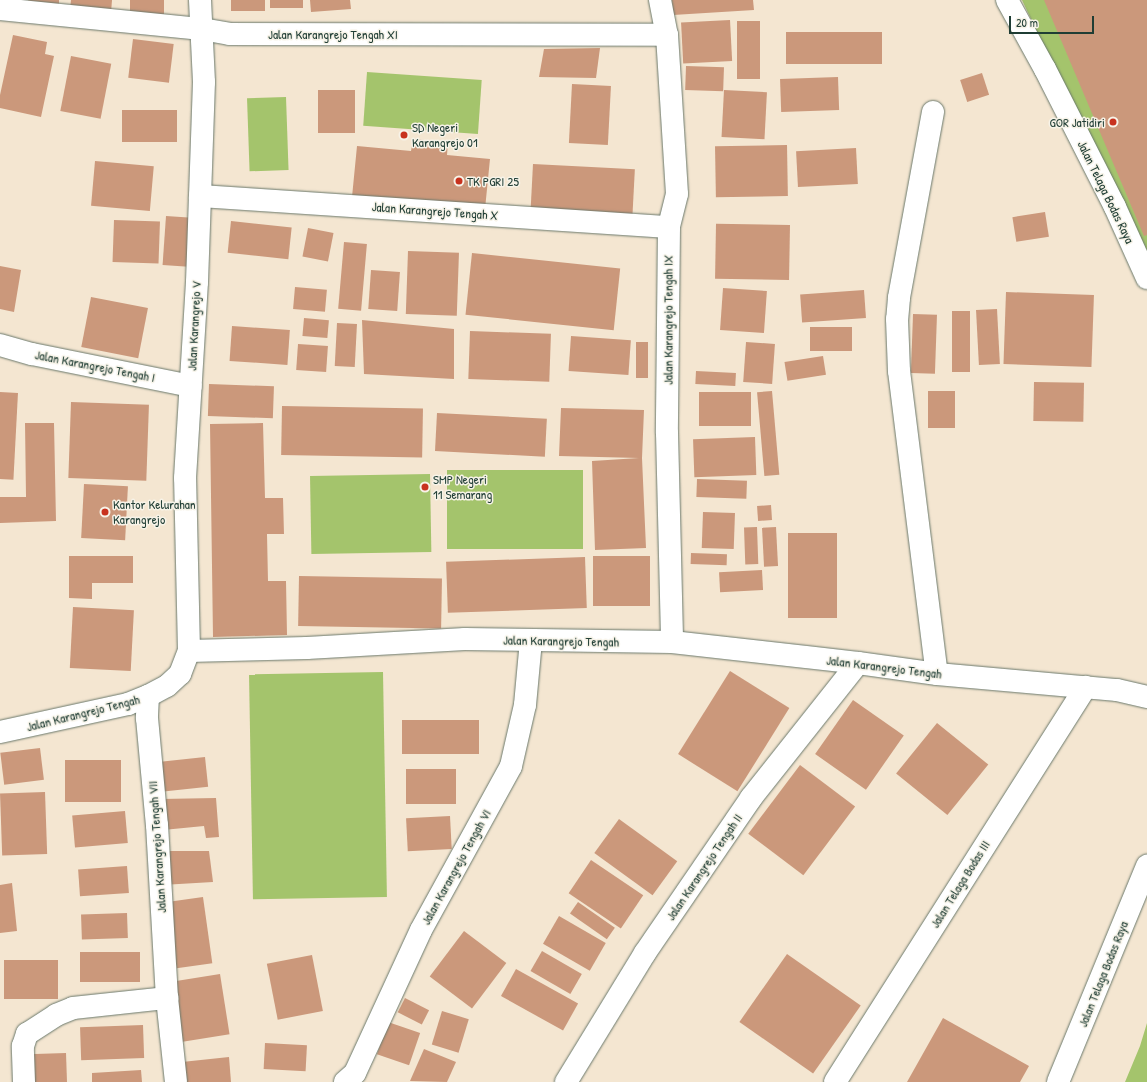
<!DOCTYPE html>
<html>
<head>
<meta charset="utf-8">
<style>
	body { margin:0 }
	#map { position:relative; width:1147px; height:1082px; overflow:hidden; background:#f4e6d1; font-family:"Patrick Hand",sans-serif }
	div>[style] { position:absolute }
	.green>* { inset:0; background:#a4c46c; transform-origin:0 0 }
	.building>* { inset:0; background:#cb987b; transform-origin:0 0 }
	.roads { filter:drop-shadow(0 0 1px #6a786b) drop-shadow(0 0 1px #6a786b) }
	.minor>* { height:22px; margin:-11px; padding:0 11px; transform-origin:11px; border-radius:11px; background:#fff }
	.dots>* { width:11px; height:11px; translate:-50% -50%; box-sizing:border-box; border:2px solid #f7f3e8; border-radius:50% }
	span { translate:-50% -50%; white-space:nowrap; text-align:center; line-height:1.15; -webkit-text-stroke:3px #f7f3e8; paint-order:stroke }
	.street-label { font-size:13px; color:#1f3d34 }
	.poi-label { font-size:13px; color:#1f3d34 }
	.right { translate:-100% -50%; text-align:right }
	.left { translate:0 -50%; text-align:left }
	.scale { position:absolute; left:1009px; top:16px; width:85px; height:18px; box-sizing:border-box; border:2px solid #1f3d34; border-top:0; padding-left:5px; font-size:12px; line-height:14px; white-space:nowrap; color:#1f3d34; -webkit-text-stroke:3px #f7f3e8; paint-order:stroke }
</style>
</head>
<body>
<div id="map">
	<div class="green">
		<i style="clip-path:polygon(1022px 0,1147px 0,1147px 264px,1136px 244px)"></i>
		<i style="left:367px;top:72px;width:115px;height:54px;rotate:4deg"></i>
		<i style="left:286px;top:97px;width:73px;height:39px;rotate:88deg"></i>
		<i style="left:447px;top:470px;width:136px;height:79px"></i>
		<i style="left:430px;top:474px;width:78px;height:120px;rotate:89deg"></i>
		<i style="left:383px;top:672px;width:225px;height:134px;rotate:89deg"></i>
		<i style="clip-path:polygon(1147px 1023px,1147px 1082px,1125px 1082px,1140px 1046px)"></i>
	</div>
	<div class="building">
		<i style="left:28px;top:0;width:31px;height:11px"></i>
		<i style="clip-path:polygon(71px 0,112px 0,111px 13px,70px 10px)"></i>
		<i style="left:130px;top:0;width:34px;height:14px"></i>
		<i style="left:231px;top:0;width:34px;height:11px"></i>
		<i style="left:270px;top:0;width:33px;height:8px"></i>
		<i style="clip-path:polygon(310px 0,350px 0,351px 9px,311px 12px)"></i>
		<i style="clip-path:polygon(672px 0,753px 0,754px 10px,673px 15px)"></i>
		<i style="clip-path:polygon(1044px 0,1147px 0,1147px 235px,1144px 236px)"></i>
		<i style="left:730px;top:20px;width:41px;height:49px;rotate:87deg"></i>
		<i style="left:737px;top:21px;width:23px;height:58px"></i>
		<i style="left:882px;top:32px;width:32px;height:96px;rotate:90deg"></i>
		<i style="clip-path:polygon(13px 35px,47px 42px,45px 54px,54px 56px,41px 117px,0 108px,0 95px)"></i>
		<i style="left:133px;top:39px;width:41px;height:39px;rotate:7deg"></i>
		<i style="clip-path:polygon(600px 48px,596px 78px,539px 77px,544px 49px)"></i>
		<i style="left:71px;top:56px;width:41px;height:56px;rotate:11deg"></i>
		<i style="left:686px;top:66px;width:38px;height:24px;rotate:2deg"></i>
		<i style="left:982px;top:73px;width:23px;height:23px;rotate:72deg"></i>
		<i style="left:838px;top:77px;width:33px;height:58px;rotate:88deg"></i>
		<i style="left:572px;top:84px;width:39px;height:59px;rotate:3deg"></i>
		<i style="left:355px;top:90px;width:43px;height:37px;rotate:90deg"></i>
		<i style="left:724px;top:90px;width:43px;height:47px;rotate:3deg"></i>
		<i style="left:177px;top:110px;width:32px;height:55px;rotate:90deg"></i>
		<i style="clip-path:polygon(413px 139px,448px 142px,447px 155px,490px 159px,485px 209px,352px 197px,357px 146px,411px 151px)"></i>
		<i style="left:787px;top:145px;width:51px;height:72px;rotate:89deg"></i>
		<i style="left:856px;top:148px;width:36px;height:60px;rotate:87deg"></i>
		<i style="left:95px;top:161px;width:59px;height:45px;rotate:5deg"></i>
		<i style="left:533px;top:164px;width:102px;height:48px;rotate:3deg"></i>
		<i style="left:1045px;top:212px;width:25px;height:33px;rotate:81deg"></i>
		<i style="left:166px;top:216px;width:26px;height:49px;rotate:4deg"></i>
		<i style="left:114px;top:220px;width:46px;height:42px;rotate:2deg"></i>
		<i style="left:231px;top:221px;width:61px;height:32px;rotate:6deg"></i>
		<i style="left:790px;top:225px;width:55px;height:74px;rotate:91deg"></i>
		<i style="left:308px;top:228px;width:26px;height:29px;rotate:11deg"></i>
		<i style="left:344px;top:242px;width:23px;height:67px;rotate:5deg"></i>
		<i style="left:408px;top:251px;width:51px;height:63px;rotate:2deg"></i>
		<i style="left:472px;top:253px;width:149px;height:62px;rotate:6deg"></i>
		<i style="clip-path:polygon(0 266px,21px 270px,14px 312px,0 309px)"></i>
		<i style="left:371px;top:270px;width:29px;height:39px;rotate:4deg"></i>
		<i style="left:295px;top:287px;width:32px;height:22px;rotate:5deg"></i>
		<i style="left:723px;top:288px;width:44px;height:42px;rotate:4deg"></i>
		<i style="left:864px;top:290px;width:28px;height:64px;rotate:86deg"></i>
		<i style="left:1006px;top:292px;width:88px;height:72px;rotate:2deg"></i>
		<i style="left:91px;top:297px;width:58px;height:51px;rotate:11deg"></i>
		<i style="left:997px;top:309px;width:55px;height:21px;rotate:87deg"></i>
		<i style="left:952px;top:311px;width:18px;height:61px"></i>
		<i style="left:913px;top:314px;width:24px;height:59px;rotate:2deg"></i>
		<i style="left:304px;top:318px;width:25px;height:18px;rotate:5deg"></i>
		<i style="clip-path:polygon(362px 320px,454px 329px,454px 379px,364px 374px)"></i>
		<i style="left:337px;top:323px;width:20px;height:43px;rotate:3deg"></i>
		<i style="left:232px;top:326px;width:58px;height:35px;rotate:4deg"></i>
		<i style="left:810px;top:327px;width:42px;height:24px"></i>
		<i style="left:470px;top:331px;width:81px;height:48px;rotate:2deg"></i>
		<i style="left:571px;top:336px;width:60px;height:35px;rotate:4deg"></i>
		<i style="left:636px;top:342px;width:12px;height:36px"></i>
		<i style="left:746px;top:342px;width:29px;height:40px;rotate:4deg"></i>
		<i style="left:298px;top:344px;width:30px;height:26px;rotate:4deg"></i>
		<i style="left:823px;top:356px;width:19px;height:39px;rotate:81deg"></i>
		<i style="left:696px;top:371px;width:40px;height:13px;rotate:3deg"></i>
		<i style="left:1034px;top:382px;width:50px;height:39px;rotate:1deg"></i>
		<i style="left:209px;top:384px;width:65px;height:32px;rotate:2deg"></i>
		<i style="left:772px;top:391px;width:84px;height:15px;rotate:85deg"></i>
		<i style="left:928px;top:391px;width:27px;height:37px"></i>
		<i style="left:0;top:392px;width:18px;height:87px;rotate:3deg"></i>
		<i style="left:699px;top:392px;width:52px;height:34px"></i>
		<i style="left:71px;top:402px;width:78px;height:76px;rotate:2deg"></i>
		<i style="left:282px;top:406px;width:141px;height:49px;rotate:1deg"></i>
		<i style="clip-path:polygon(561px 408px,644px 410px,642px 458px,646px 548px,595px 550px,592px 461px,639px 458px,559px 456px)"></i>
		<i style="left:437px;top:413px;width:110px;height:38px;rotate:3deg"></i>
		<i style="clip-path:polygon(25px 423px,54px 423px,56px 521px,0 523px,0 497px,26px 497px)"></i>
		<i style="clip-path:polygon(263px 423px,265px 498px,283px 498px,284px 534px,267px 534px,268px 581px,286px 581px,287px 635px,213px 637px,210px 424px)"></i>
		<i style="left:755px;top:437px;width:38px;height:62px;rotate:88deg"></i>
		<i style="left:697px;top:479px;width:50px;height:18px;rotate:2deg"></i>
		<i style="left:84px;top:484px;width:44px;height:54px;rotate:3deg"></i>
		<i style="left:771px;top:505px;width:15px;height:14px;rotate:86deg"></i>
		<i style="left:703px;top:512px;width:32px;height:36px;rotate:2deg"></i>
		<i style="left:757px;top:527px;width:37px;height:13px;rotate:88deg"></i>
		<i style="left:776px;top:527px;width:39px;height:14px;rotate:87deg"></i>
		<i style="left:788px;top:533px;width:49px;height:85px"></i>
		<i style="left:691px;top:553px;width:36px;height:11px;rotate:2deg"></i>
		<i style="clip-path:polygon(69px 556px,133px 556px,133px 583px,92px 583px,92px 599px,69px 598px)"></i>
		<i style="left:593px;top:556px;width:57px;height:50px"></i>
		<i style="left:585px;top:557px;width:51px;height:139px;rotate:88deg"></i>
		<i style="left:762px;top:570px;width:20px;height:43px;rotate:87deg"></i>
		<i style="left:299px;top:576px;width:143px;height:50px;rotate:1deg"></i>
		<i style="left:73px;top:607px;width:61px;height:61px;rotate:3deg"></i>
		<i style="left:730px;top:671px;width:70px;height:98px;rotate:32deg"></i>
		<i style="left:853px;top:700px;width:62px;height:66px;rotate:35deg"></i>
		<i style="left:402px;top:720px;width:77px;height:34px"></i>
		<i style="left:937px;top:723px;width:66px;height:65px;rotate:39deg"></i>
		<i style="left:40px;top:748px;width:32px;height:40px;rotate:83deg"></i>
		<i style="left:205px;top:757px;width:30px;height:47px;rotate:84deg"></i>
		<i style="left:121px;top:760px;width:42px;height:56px;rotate:90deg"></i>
		<i style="left:800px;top:765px;width:69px;height:86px;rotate:37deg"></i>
		<i style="left:406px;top:769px;width:50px;height:35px"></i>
		<i style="left:45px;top:792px;width:62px;height:45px;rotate:88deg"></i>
		<i style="clip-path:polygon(216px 798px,219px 837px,206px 838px,204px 826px,163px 830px,161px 799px)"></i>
		<i style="left:125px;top:811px;width:32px;height:53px;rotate:85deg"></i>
		<i style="left:450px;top:816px;width:33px;height:44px;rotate:87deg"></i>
		<i style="left:619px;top:819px;width:72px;height:42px;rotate:36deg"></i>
		<i style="clip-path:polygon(164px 851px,209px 851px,213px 882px,162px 885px)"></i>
		<i style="left:591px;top:860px;width:63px;height:40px;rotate:34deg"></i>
		<i style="left:127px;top:866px;width:27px;height:49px;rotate:86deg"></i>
		<i style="clip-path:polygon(12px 883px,17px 931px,0 933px,0 885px)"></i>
		<i style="left:203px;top:897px;width:67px;height:36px;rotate:82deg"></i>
		<i style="left:578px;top:902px;width:45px;height:14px;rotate:35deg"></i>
		<i style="left:127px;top:913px;width:25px;height:46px;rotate:88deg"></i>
		<i style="left:559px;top:916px;width:54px;height:32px;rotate:30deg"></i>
		<i style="left:464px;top:931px;width:53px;height:57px;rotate:37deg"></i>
		<i style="left:542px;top:951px;width:46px;height:23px;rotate:30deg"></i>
		<i style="left:140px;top:952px;width:30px;height:60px;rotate:90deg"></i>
		<i style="left:787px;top:954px;width:90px;height:83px;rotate:35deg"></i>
		<i style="left:312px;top:955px;width:57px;height:46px;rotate:79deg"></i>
		<i style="left:4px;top:960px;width:54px;height:39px"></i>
		<i style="left:516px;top:969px;width:71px;height:31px;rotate:29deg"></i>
		<i style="left:220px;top:974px;width:61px;height:49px;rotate:81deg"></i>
		<i style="left:405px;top:998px;width:27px;height:16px;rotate:27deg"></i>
		<i style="left:442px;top:1011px;width:28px;height:35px;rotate:17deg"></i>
		<i style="clip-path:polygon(943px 1018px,1029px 1066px,1020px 1082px,907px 1082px)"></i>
		<i style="left:388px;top:1022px;width:34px;height:34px;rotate:19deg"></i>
		<i style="left:143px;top:1025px;width:33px;height:63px;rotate:88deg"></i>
		<i style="left:265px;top:1043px;width:42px;height:26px;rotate:3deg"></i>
		<i style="clip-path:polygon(424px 1049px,456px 1062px,447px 1082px,410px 1081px)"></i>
		<i style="left:66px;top:1053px;width:29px;height:39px;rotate:88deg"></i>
		<i style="clip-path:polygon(229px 1057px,231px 1082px,184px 1082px,182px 1062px)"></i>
		<i style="clip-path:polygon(141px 1070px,142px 1082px,92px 1082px,92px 1073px)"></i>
	</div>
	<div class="roads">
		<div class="minor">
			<i style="left:660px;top:0;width:36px;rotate:79deg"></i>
			<i style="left:667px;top:35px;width:159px;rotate:86.4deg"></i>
			<i style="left:677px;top:194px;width:34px;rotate:104deg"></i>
			<i style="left:669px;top:227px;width:206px;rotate:90.6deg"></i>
			<i style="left:667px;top:433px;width:209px;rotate:88.6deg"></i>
			<i style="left:1007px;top:0;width:79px;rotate:61.2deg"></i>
			<i style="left:1045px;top:69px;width:155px;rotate:63.1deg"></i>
			<i style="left:1115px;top:207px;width:78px;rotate:65.7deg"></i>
			<i style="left:0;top:9px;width:203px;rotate:5.7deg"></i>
			<i style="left:202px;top:29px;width:28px;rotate:10deg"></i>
			<i style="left:230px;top:34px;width:437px;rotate:0.1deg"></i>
			<i style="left:933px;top:112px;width:189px;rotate:100.4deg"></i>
			<i style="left:899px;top:298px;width:21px;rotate:95deg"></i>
			<i style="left:897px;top:319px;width:52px;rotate:87.8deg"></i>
			<i style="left:899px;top:371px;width:305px;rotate:82.9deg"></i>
			<i style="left:200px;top:196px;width:470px;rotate:3.8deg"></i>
			<i style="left:0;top:345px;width:33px;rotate:16deg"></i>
			<i style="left:32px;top:354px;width:162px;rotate:11.4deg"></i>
			<i style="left:189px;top:651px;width:173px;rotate:-91.3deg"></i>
			<i style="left:185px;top:478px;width:196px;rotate:-86.5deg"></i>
			<i style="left:197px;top:282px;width:200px;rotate:-88deg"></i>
			<i style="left:204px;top:82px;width:82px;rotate:-92.8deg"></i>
			<i style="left:148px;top:696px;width:22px;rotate:93deg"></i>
			<i style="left:147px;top:718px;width:107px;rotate:84.7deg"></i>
			<i style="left:157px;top:825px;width:173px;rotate:86.7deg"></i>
			<i style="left:167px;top:998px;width:84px;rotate:83.9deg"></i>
			<i style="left:0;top:732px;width:131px;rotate:-12.3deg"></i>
			<i style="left:128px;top:704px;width:22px;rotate:-22deg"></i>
			<i style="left:148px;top:696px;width:21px;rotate:-28deg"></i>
			<i style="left:167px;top:686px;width:18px;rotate:-43deg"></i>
			<i style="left:180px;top:674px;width:25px;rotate:-69deg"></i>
			<i style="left:189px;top:651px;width:118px;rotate:-1.5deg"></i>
			<i style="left:307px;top:648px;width:158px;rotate:-3.3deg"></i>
			<i style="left:465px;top:639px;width:207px;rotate:0.8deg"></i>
			<i style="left:672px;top:642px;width:187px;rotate:6.4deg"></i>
			<i style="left:858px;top:663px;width:80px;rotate:7.9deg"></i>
			<i style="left:937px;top:674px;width:181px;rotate:5.1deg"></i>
			<i style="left:1117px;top:690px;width:31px;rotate:13deg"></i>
			<i style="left:24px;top:1082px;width:36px;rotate:-92deg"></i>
			<i style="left:23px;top:1046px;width:13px;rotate:-72deg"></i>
			<i style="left:27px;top:1034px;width:35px;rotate:-33deg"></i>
			<i style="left:56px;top:1015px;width:18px;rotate:-22deg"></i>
			<i style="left:73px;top:1008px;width:95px;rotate:-6.1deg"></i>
			<i style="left:345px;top:1082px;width:13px;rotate:-42deg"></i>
			<i style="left:355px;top:1073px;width:157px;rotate:-65.2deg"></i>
			<i style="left:421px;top:930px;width:187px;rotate:-61.2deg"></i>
			<i style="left:511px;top:766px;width:63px;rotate:-77.1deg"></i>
			<i style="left:525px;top:705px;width:65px;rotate:-84.7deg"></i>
			<i style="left:566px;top:1082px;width:151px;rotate:-58.5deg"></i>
			<i style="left:645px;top:953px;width:188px;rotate:-55.6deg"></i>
			<i style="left:751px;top:798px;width:172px;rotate:-51.6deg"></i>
			<i style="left:835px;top:1082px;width:468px;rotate:-57.6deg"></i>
			<i style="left:1058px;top:1082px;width:234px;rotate:-67.6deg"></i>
		</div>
	</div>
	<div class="dots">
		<i style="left:1113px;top:122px;background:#c8321e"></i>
		<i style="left:404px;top:135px;background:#c8321e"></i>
		<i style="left:459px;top:181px;background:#c8321e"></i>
		<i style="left:425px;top:487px;background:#c8321e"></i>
		<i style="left:105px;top:512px;background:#c8321e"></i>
	</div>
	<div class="street-label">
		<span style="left:333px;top:34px">Jalan Karangrejo Tengah XI</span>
		<span style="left:1106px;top:192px;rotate:64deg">Jalan Telaga Bodas Raya</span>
		<span style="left:435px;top:211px;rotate:4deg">Jalan Karangrejo Tengah X</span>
		<span style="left:668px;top:320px;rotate:-90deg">Jalan Karangrejo Tengah IX</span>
		<span style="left:194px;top:326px;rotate:-87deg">Jalan Karangrejo V</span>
		<span style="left:95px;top:366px;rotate:11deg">Jalan Karangrejo Tengah I</span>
		<span style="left:561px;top:641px;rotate:1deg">Jalan Karangrejo Tengah</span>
		<span style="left:884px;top:667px;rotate:7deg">Jalan Karangrejo Tengah</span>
		<span style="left:83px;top:713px;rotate:-14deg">Jalan Karangrejo Tengah</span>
		<span style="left:157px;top:847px;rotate:-94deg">Jalan Karangrejo Tengah VII</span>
		<span style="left:456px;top:867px;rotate:-61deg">Jalan Karangrejo Tengah VI</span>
		<span style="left:704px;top:867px;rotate:-56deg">Jalan Karangrejo Tengah II</span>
		<span style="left:960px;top:884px;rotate:-58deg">Jalan Telaga Bodas III</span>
		<span style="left:1103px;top:974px;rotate:-68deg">Jalan Telaga Bodas Raya</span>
	</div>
	<div class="poi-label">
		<span class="right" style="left:1105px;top:122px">GOR Jatidiri</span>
		<span class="left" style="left:412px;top:135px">SD Negeri<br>Karangrejo 01</span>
		<span class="left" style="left:467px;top:181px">TK PGRI 25</span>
		<span class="left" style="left:433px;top:487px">SMP Negeri<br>11 Semarang</span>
		<span class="left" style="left:113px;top:512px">Kantor Kelurahan<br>Karangrejo</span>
	</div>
	<div class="scale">20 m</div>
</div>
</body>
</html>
